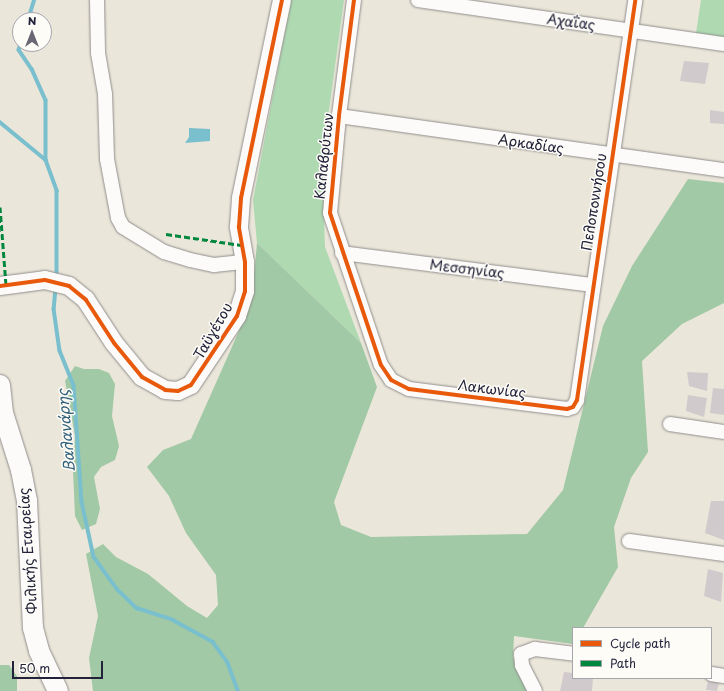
<!DOCTYPE html>
<html>
<head>
<meta charset="utf-8">
<style>
	body { margin:0 }
	#map { position:relative; width:724px; height:691px; overflow:hidden; background:#ebe6da; font-family:"Playpen Sans",sans-serif }
	div>[style] { position:absolute }
	.green>* { inset:0; background:#aed9b1 }
	.forest>* { inset:0; background:#a1c9a5 }
	.water>* { inset:0; background:#7abfcd }
	.stream>* { height:3.5px; margin:-1.75px; padding:0 1.75px; transform-origin:1.75px; border-radius:1.75px; background:#7abfcd }
	.building>* { inset:0; background:#d0cacc }
	.roads { filter:drop-shadow(0 0 1px #908e8c) drop-shadow(0 0 1px #908e8c) }
	.minor>* { height:14px; margin:-7px; padding:0 7px; transform-origin:7px; border-radius:7px; background:#fcfbf9 }
	.tertiary>* { height:18px; margin:-9px; padding:0 9px; transform-origin:9px; border-radius:9px; background:#fcfbf9 }
	.secondary>* { height:20px; margin:-10px; padding:0 10px; transform-origin:10px; border-radius:10px; background:#fcfbf9 }
	.quiet>* { height:3px; margin-top:-1.5px; transform-origin:0; background:repeating-linear-gradient(90deg,#00873e 0 6px,transparent 0 9px) }
	.cycleway>* { height:4px; margin:-2px; padding:0 2px; transform-origin:2px; border-radius:2px; background:#e8590c }
	span { translate:-50% -50%; white-space:nowrap; text-align:center; line-height:1.15; -webkit-text-stroke:3px #fdfcf7; paint-order:stroke }
	.street-label { font-size:14px; color:#22223b }
	.water-label { font-size:15px; color:#34617a; font-style:italic }
	.legend { position:absolute; left:572px; top:627px; width:140px; height:52px; box-sizing:border-box; background:#fdfcf7; border:1px solid #a5a5ac; margin:0; padding:5px 7px; list-style:none; font-size:12px; color:#22223b }
	.legend li { display:flex; align-items:center; gap:8px; height:20px }
	.legend b { width:20px; border:1px solid #a5a5ac }
	.north { position:absolute; left:12px; top:12px; width:40px; height:40px; box-sizing:border-box; background:#fdfcf7; border:1px solid #a5a5ac; border-radius:50%; rotate:0deg; font-size:11px; font-weight:700; line-height:16px; text-align:center; color:#22223b }
	.north::after { content:''; display:block; margin:auto; width:14px; height:18px; background:#686773; clip-path:polygon(50% 0,100% 100%,50% 72%,0 100%) }
	.scale { position:absolute; left:12px; top:661px; width:91px; height:18px; box-sizing:border-box; border:2px solid #22223b; border-top:0; padding-left:5px; font-size:12px; line-height:14px; white-space:nowrap; color:#22223b; -webkit-text-stroke:3px #fdfcf7; paint-order:stroke }
</style>
</head>
<body>
<div id="map">
	<div class="green">
		<i style="clip-path:polygon(291px 0,344px 0,322px 162px,325px 247px,361px 343px,257px 243px,253px 200px)"></i>
		<i style="clip-path:polygon(701px 0,724px 0,724px 37px,696px 33px)"></i>
	</div>
	<div class="forest">
		<i style="clip-path:polygon(688px 179px,724px 183px,724px 303px,682px 324px,642px 361px,648px 452px,631px 478px,614px 527px,618px 567px,583px 628px,573px 628px,573px 644px,514px 636px,513px 657px,527px 691px,93px 691px,89px 658px,98px 616px,86px 554px,103px 544px,116px 557px,148px 574px,187px 606px,207px 618px,218px 605px,216px 575px,186px 533px,169px 496px,147px 467px,163px 450px,191px 439px,239px 331px,253px 287px,257px 243px,361px 343px,377px 387px,334px 502px,341px 525px,371px 537px,527px 534px,563px 490px,603px 326px,632px 266px)"></i>
		<i style="clip-path:polygon(75px 366px,84px 369px,99px 369px,109px 373px,115px 384px,112px 416px,119px 446px,115px 460px,101px 467px,94px 477px,100px 509px,96px 524px,82px 530px,75px 516px,73px 470px,75px 436px,65px 381px)"></i>
		<i style="clip-path:polygon(0 665px,9px 665px,17px 676px,17px 691px,0 691px)"></i>
	</div>
	<div class="water">
		<i style="clip-path:polygon(189px 128px,210px 129px,210px 141px,185px 143px,189px 137px)"></i>
	</div>
	<div class="stream">
		<i style="left:28px;top:20px;width:21px;rotate:-73deg"></i>
		<i style="left:21px;top:44px;width:6px;rotate:108deg"></i>
		<i style="left:19px;top:50px;width:23px;rotate:56deg"></i>
		<i style="left:32px;top:69px;width:34px;rotate:66deg"></i>
		<i style="left:46px;top:100px;width:60px;rotate:90deg"></i>
		<i style="left:0;top:122px;width:60px;rotate:39.6deg"></i>
		<i style="left:46px;top:160px;width:33px;rotate:70deg"></i>
		<i style="left:57px;top:191px;width:86px;rotate:90deg"></i>
		<i style="left:56px;top:288px;width:21px;rotate:95deg"></i>
		<i style="left:54px;top:309px;width:42px;rotate:81.9deg"></i>
		<i style="left:60px;top:351px;width:37px;rotate:68deg"></i>
		<i style="left:74px;top:385px;width:117px;rotate:86.1deg"></i>
		<i style="left:82px;top:502px;width:56px;rotate:77.7deg"></i>
		<i style="left:94px;top:557px;width:39px;rotate:54deg"></i>
		<i style="left:117px;top:589px;width:28px;rotate:44deg"></i>
		<i style="left:137px;top:608px;width:38px;rotate:18deg"></i>
		<i style="left:173px;top:620px;width:46px;rotate:28.8deg"></i>
		<i style="left:213px;top:642px;width:26px;rotate:54deg"></i>
		<i style="left:228px;top:663px;width:30px;rotate:70deg"></i>
	</div>
	<div class="building">
		<i style="clip-path:polygon(684px 61px,709px 63px,705px 84px,680px 81px)"></i>
		<i style="clip-path:polygon(710px 110px,724px 112px,724px 124px,710px 123px)"></i>
		<i style="clip-path:polygon(687px 372px,708px 373px,707px 391px,689px 386px)"></i>
		<i style="clip-path:polygon(713px 388px,724px 389px,724px 415px,710px 413px)"></i>
		<i style="clip-path:polygon(688px 395px,707px 398px,704px 417px,686px 411px)"></i>
		<i style="clip-path:polygon(711px 501px,724px 501px,724px 540px,705px 533px)"></i>
		<i style="clip-path:polygon(708px 569px,723px 573px,721px 602px,704px 596px)"></i>
		<i style="clip-path:polygon(564px 672px,573px 673px,573px 678px,593px 678px,592px 691px,560px 691px)"></i>
		<i style="clip-path:polygon(708px 681px,719px 683px,717px 691px,706px 690px)"></i>
	</div>
	<div class="roads">
		<div class="minor">
			<i style="left:97px;top:0;width:53px;rotate:88.9deg"></i>
			<i style="left:98px;top:53px;width:42px;rotate:80.3deg"></i>
			<i style="left:105px;top:94px;width:65px;rotate:88.2deg"></i>
			<i style="left:107px;top:159px;width:60px;rotate:79.4deg"></i>
			<i style="left:118px;top:218px;width:10px;rotate:61deg"></i>
			<i style="left:123px;top:227px;width:48px;rotate:31.4deg"></i>
			<i style="left:164px;top:252px;width:27px;rotate:17deg"></i>
			<i style="left:190px;top:260px;width:25px;rotate:12deg"></i>
			<i style="left:214px;top:265px;width:31px;rotate:-6deg"></i>
			<i style="left:354px;top:0;width:117px;rotate:97.4deg"></i>
			<i style="left:339px;top:116px;width:97px;rotate:95.3deg"></i>
			<i style="left:330px;top:213px;width:160px;rotate:71.5deg"></i>
			<i style="left:381px;top:365px;width:18px;rotate:56deg"></i>
			<i style="left:391px;top:380px;width:20px;rotate:27deg"></i>
			<i style="left:409px;top:389px;width:159px;rotate:7.2deg"></i>
			<i style="left:567px;top:409px;width:6px;rotate:-18deg"></i>
			<i style="left:573px;top:407px;width:8px;rotate:-60deg"></i>
			<i style="left:577px;top:400px;width:404px;rotate:-81.7deg"></i>
			<i style="left:418px;top:0;width:309px;rotate:8.2deg"></i>
			<i style="left:339px;top:116px;width:389px;rotate:8deg"></i>
			<i style="left:342px;top:253px;width:252px;rotate:7.3deg"></i>
			<i style="left:670px;top:424px;width:55px;rotate:8.4deg"></i>
			<i style="left:629px;top:541px;width:96px;rotate:7.8deg"></i>
			<i style="left:711px;top:674px;width:13px;rotate:9deg"></i>
			<i style="left:535px;top:691px;width:29px;rotate:-117deg"></i>
			<i style="left:522px;top:665px;width:11px;rotate:-95deg"></i>
			<i style="left:521px;top:654px;width:15px;rotate:-20deg"></i>
			<i style="left:535px;top:649px;width:38px;rotate:7deg"></i>
		</div>
		<div class="tertiary">
			<i style="left:0;top:286px;width:45px;rotate:-7.6deg"></i>
			<i style="left:45px;top:280px;width:25px;rotate:14deg"></i>
			<i style="left:69px;top:286px;width:22px;rotate:39deg"></i>
			<i style="left:86px;top:300px;width:51px;rotate:56.9deg"></i>
			<i style="left:114px;top:343px;width:44px;rotate:50.5deg"></i>
			<i style="left:142px;top:377px;width:26px;rotate:29deg"></i>
			<i style="left:165px;top:390px;width:13px;rotate:4deg"></i>
			<i style="left:178px;top:391px;width:14px;rotate:-25deg"></i>
			<i style="left:191px;top:385px;width:83px;rotate:-56.3deg"></i>
			<i style="left:237px;top:316px;width:26px;rotate:-72deg"></i>
			<i style="left:245px;top:291px;width:29px;rotate:-90deg"></i>
			<i style="left:245px;top:262px;width:36px;rotate:-100deg"></i>
			<i style="left:239px;top:227px;width:29px;rotate:-86deg"></i>
			<i style="left:241px;top:198px;width:202px;rotate:-78.3deg"></i>
		</div>
		<div class="secondary">
			<i style="left:0;top:385px;width:28px;rotate:84deg"></i>
			<i style="left:3px;top:413px;width:60px;rotate:72.5deg"></i>
			<i style="left:21px;top:470px;width:32px;rotate:79deg"></i>
			<i style="left:27px;top:501px;width:127px;rotate:87.3deg"></i>
			<i style="left:33px;top:628px;width:24px;rotate:75deg"></i>
			<i style="left:39px;top:651px;width:44px;rotate:64.6deg"></i>
		</div>
	</div>
	<div class="quiet">
		<i style="left:0;top:207px;width:78px;rotate:85.6deg"></i>
		<i style="left:166px;top:234px;width:76px;rotate:8.3deg"></i>
	</div>
	<div class="cycleway">
		<i style="left:354px;top:0;width:117px;rotate:97.4deg"></i>
		<i style="left:339px;top:116px;width:97px;rotate:95.3deg"></i>
		<i style="left:330px;top:213px;width:160px;rotate:71.5deg"></i>
		<i style="left:381px;top:365px;width:18px;rotate:56deg"></i>
		<i style="left:391px;top:380px;width:20px;rotate:27deg"></i>
		<i style="left:409px;top:389px;width:159px;rotate:7.2deg"></i>
		<i style="left:567px;top:409px;width:6px;rotate:-18deg"></i>
		<i style="left:573px;top:407px;width:8px;rotate:-60deg"></i>
		<i style="left:577px;top:400px;width:404px;rotate:-81.7deg"></i>
		<i style="left:0;top:286px;width:45px;rotate:-7.6deg"></i>
		<i style="left:45px;top:280px;width:25px;rotate:14deg"></i>
		<i style="left:69px;top:286px;width:22px;rotate:39deg"></i>
		<i style="left:86px;top:300px;width:51px;rotate:56.9deg"></i>
		<i style="left:114px;top:343px;width:44px;rotate:50.5deg"></i>
		<i style="left:142px;top:377px;width:26px;rotate:29deg"></i>
		<i style="left:165px;top:390px;width:13px;rotate:4deg"></i>
		<i style="left:178px;top:391px;width:14px;rotate:-25deg"></i>
		<i style="left:191px;top:385px;width:83px;rotate:-56.3deg"></i>
		<i style="left:237px;top:316px;width:26px;rotate:-72deg"></i>
		<i style="left:245px;top:291px;width:29px;rotate:-90deg"></i>
		<i style="left:245px;top:262px;width:36px;rotate:-100deg"></i>
		<i style="left:239px;top:227px;width:29px;rotate:-86deg"></i>
		<i style="left:241px;top:198px;width:202px;rotate:-78.3deg"></i>
	</div>
	<div class="street-label">
		<span style="left:571px;top:22px;rotate:8deg">Αχαΐας</span>
		<span style="left:531px;top:144px;rotate:8deg">Αρκαδίας</span>
		<span style="left:324px;top:156px;rotate:-84deg">Καλαβρύτων</span>
		<span style="left:594px;top:202px;rotate:-81deg">Πελοποννήσου</span>
		<span style="left:467px;top:269px;rotate:7deg">Μεσσηνίας</span>
		<span style="left:213px;top:331px;rotate:-60deg">Ταϋγέτου</span>
		<span style="left:492px;top:389px;rotate:7deg">Λακωνίας</span>
		<span style="left:28px;top:551px;rotate:-94deg">Φιλικής Εταιρείας</span>
	</div>
	<div class="water-label">
		<span style="left:65px;top:431px;rotate:-95deg">Βαλανάρης</span>
	</div>
	<ul class="legend">
	<li><b style="height:5px;background:#e8590c"></b>Cycle path</li>
	<li><b style="height:5px;background:#00873e"></b>Path</li>
	</ul>
	<div class="north">N</div>
	<div class="scale">50 m</div>
</div>
</body>
</html>
